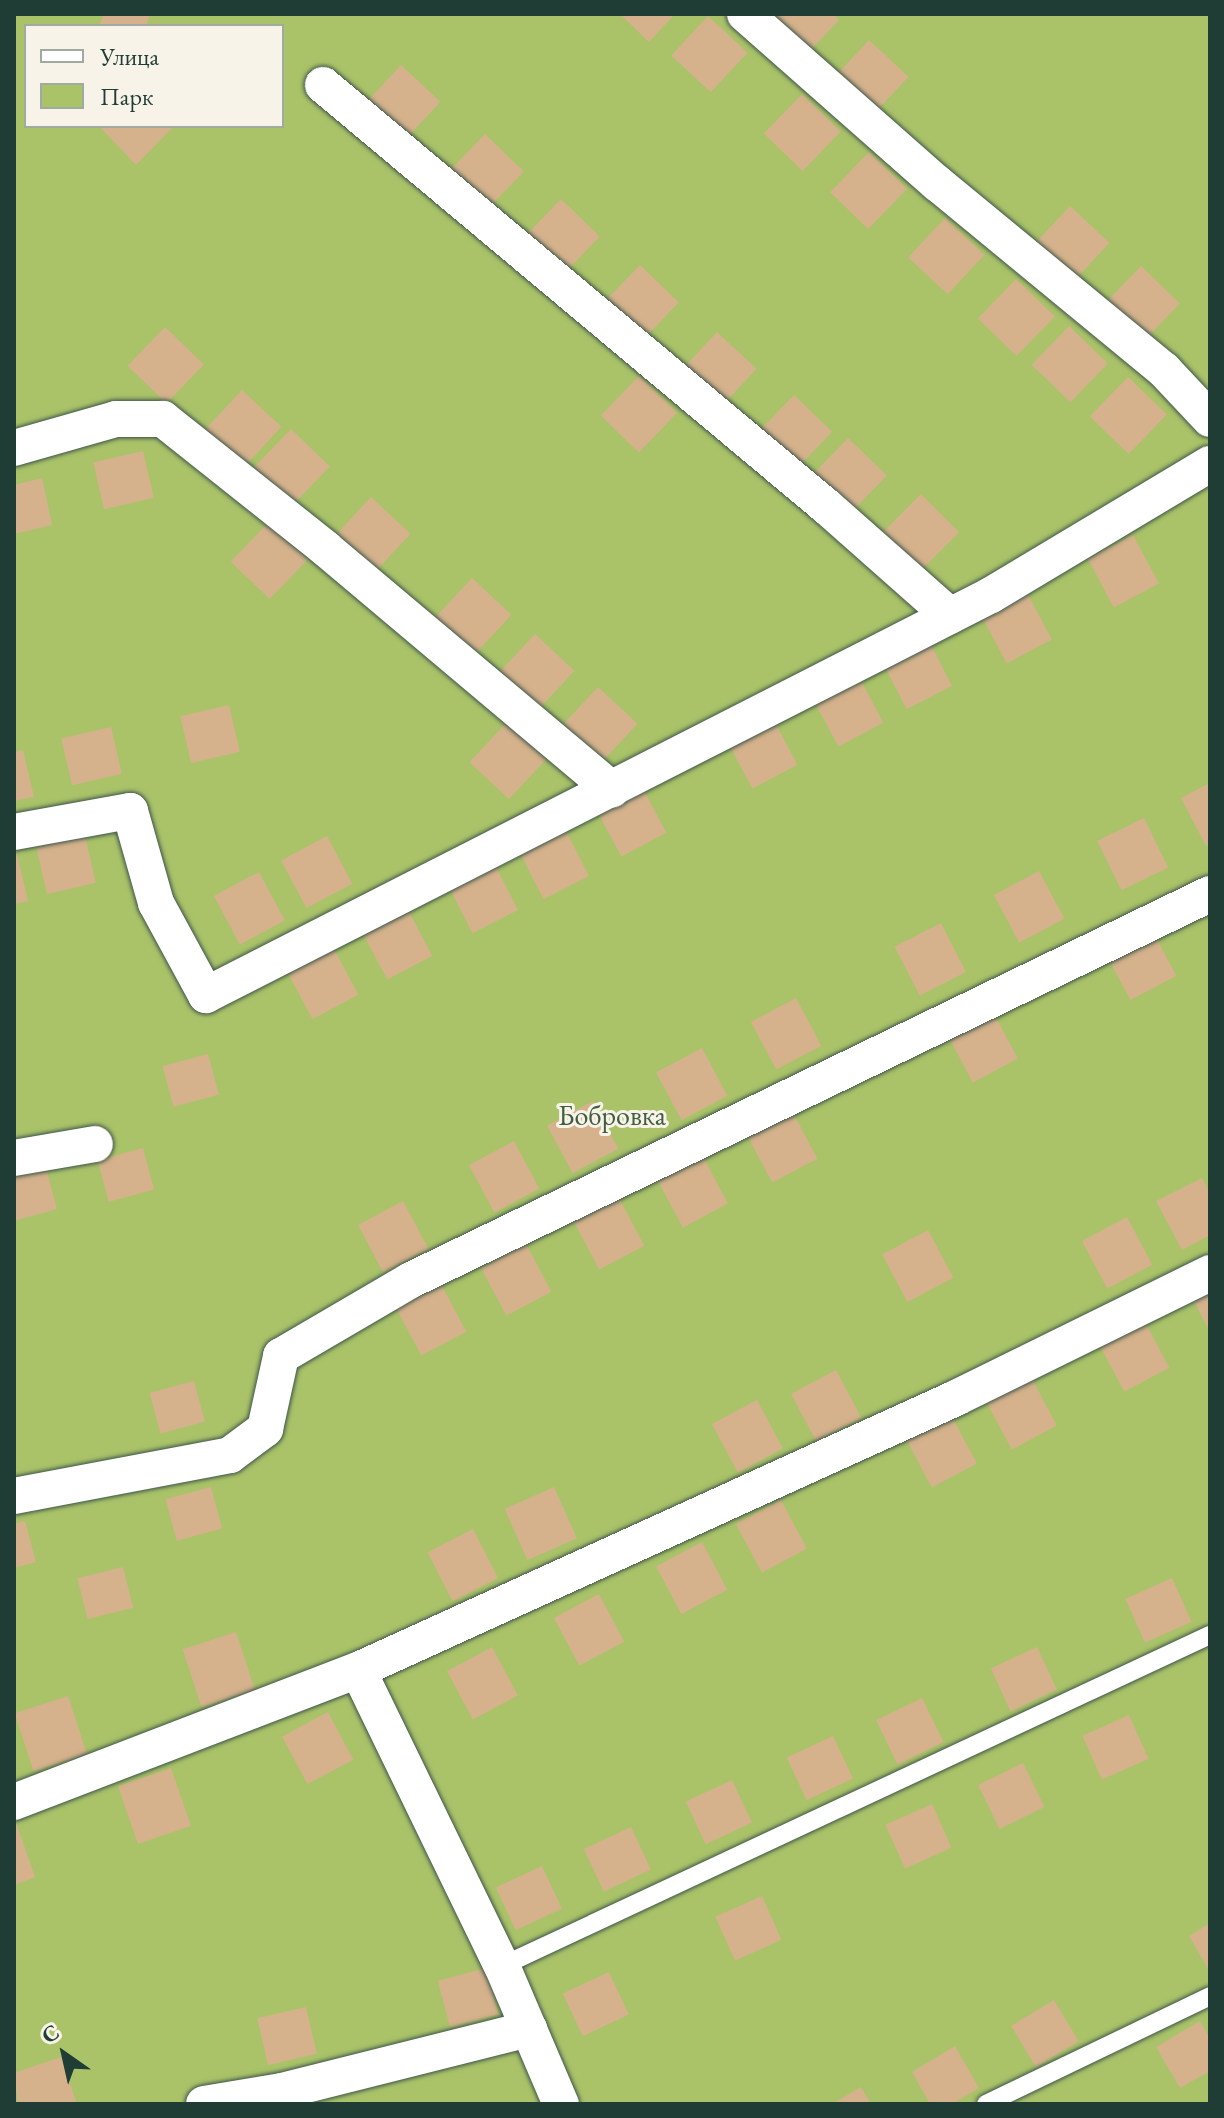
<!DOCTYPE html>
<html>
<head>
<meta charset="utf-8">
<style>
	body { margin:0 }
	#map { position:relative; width:1224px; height:2118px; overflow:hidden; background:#f3e2c8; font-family:"EB Garamond",serif }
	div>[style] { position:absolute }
	.green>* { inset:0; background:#aac369 }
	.building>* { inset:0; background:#d5b28c; transform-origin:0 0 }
	.roads { filter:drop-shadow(0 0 2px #3f564a) drop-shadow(0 0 2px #3f564a) }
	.service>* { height:18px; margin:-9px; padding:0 9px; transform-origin:9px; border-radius:9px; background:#fff }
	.minor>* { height:36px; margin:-18px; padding:0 18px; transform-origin:18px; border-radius:18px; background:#fff }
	span { translate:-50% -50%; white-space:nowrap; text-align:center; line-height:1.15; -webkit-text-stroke:6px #f7f3e8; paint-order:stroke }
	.park-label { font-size:28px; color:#425e41 }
	.frame { position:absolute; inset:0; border:16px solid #1f3d34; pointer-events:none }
	.legend { position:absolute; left:24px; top:24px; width:260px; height:104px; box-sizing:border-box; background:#f7f3e8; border:2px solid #a1aaa0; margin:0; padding:10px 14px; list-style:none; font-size:24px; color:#1f3d34 }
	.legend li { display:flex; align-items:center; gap:16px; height:40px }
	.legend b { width:40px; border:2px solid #a1aaa0 }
	.north { position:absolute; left:24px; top:2014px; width:80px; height:80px; -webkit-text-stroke:6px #f7f3e8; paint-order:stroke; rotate:326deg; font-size:22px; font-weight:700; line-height:32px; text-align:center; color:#1f3d34 }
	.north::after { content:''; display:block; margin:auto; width:28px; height:36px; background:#1f3d34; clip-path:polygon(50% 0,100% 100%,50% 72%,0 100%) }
</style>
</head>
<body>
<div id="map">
	<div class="green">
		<i style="clip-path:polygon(evenodd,14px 14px,1210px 14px,1210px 2104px,14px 2104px,14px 14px,26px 26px,282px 26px,282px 126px,26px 126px,26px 26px)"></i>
	</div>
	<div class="building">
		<i style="clip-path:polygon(104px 14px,150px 14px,146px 26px,99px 26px)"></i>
		<i style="clip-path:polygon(620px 14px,675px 14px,649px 42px)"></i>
		<i style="clip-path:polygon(771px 14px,833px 14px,839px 20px,801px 60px)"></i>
		<i style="left:708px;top:16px;width:54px;height:54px;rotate:43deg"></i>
		<i style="left:869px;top:40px;width:54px;height:55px;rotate:43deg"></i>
		<i style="left:401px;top:65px;width:54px;height:54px;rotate:43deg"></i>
		<i style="left:802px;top:94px;width:54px;height:55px;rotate:44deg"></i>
		<i style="clip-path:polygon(99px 126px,174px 126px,136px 165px)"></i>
		<i style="left:485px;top:134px;width:54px;height:55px;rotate:44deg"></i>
		<i style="left:869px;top:152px;width:53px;height:56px;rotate:44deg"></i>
		<i style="left:561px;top:199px;width:54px;height:55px;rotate:44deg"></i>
		<i style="left:1070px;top:206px;width:54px;height:55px;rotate:43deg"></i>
		<i style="left:945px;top:218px;width:54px;height:54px;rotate:43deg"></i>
		<i style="left:640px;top:265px;width:54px;height:55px;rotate:44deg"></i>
		<i style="left:1141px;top:266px;width:54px;height:56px;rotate:44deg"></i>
		<i style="left:1016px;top:279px;width:54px;height:55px;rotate:44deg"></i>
		<i style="left:1069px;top:326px;width:54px;height:54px;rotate:44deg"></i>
		<i style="left:165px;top:327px;width:54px;height:54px;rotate:44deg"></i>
		<i style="left:717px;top:332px;width:54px;height:55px;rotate:43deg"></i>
		<i style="left:639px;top:376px;width:53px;height:55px;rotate:44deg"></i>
		<i style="left:1128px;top:377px;width:54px;height:55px;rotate:44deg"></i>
		<i style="left:242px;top:390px;width:54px;height:55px;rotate:43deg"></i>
		<i style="left:794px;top:395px;width:53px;height:54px;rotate:44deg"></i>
		<i style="left:291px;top:429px;width:54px;height:55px;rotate:44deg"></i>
		<i style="left:848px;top:438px;width:54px;height:55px;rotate:44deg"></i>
		<i style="left:143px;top:451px;width:48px;height:51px;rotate:77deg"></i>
		<i style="clip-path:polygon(42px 478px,52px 525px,14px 534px,14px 485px)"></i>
		<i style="left:921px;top:494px;width:54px;height:55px;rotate:45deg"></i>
		<i style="left:371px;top:497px;width:54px;height:54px;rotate:43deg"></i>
		<i style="left:269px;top:522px;width:54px;height:55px;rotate:44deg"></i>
		<i style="left:1133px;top:535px;width:55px;height:51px;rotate:62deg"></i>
		<i style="left:472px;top:578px;width:54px;height:54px;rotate:43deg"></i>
		<i style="left:1026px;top:591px;width:55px;height:51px;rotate:62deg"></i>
		<i style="left:535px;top:634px;width:54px;height:54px;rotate:43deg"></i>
		<i style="left:927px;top:637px;width:55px;height:51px;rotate:63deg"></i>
		<i style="left:858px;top:675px;width:54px;height:51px;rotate:62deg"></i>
		<i style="left:598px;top:687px;width:54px;height:54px;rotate:43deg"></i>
		<i style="left:229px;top:705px;width:48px;height:50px;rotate:77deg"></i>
		<i style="left:772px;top:717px;width:54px;height:51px;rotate:62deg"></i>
		<i style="left:507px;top:722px;width:54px;height:55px;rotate:43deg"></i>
		<i style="left:111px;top:727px;width:48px;height:51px;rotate:77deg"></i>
		<i style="clip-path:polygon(23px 750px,34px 797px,14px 801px,14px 752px)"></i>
		<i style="clip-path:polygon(1210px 783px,1210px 844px,1206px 846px,1181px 798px)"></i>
		<i style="left:641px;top:785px;width:54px;height:51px;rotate:62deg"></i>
		<i style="left:1144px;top:818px;width:55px;height:52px;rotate:64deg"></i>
		<i style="left:564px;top:827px;width:55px;height:51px;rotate:63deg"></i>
		<i style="left:85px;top:836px;width:48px;height:50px;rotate:77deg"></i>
		<i style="left:327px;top:836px;width:54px;height:52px;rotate:62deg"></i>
		<i style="clip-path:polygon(17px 854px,28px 901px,14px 904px,14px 855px)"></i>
		<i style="left:493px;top:861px;width:55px;height:51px;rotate:63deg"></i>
		<i style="left:1039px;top:871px;width:54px;height:51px;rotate:62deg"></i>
		<i style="left:259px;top:872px;width:55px;height:51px;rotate:62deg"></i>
		<i style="left:407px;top:908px;width:54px;height:51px;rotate:62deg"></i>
		<i style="left:941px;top:923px;width:55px;height:52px;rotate:63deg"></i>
		<i style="left:1151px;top:928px;width:54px;height:52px;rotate:62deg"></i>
		<i style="left:333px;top:947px;width:54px;height:52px;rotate:62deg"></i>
		<i style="left:796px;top:998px;width:54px;height:51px;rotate:62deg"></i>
		<i style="left:992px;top:1010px;width:55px;height:51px;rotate:62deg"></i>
		<i style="left:702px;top:1048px;width:54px;height:52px;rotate:62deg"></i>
		<i style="left:208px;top:1054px;width:42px;height:47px;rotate:75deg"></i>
		<i style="left:593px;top:1101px;width:54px;height:52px;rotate:62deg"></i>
		<i style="left:792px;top:1111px;width:54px;height:51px;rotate:62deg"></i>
		<i style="left:514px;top:1141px;width:54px;height:51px;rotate:62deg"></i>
		<i style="left:143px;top:1148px;width:43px;height:47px;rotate:75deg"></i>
		<i style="left:702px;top:1155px;width:55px;height:51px;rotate:62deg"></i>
		<i style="clip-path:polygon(46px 1168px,57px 1209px,14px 1221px,14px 1176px)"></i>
		<i style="clip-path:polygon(1202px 1178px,1210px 1193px,1210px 1235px,1182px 1250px,1156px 1201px)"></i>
		<i style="left:619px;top:1198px;width:54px;height:51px;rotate:62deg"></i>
		<i style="left:403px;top:1201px;width:54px;height:51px;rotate:62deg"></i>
		<i style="left:1127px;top:1217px;width:54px;height:51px;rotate:62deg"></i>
		<i style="left:928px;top:1230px;width:54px;height:52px;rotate:62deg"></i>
		<i style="left:526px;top:1244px;width:54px;height:51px;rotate:62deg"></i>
		<i style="left:441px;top:1284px;width:54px;height:51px;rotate:62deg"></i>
		<i style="clip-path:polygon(1210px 1289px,1210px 1332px,1192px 1298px)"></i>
		<i style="left:1144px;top:1320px;width:54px;height:51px;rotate:62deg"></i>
		<i style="left:836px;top:1370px;width:54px;height:51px;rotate:62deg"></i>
		<i style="left:1031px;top:1377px;width:55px;height:51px;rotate:62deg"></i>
		<i style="left:194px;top:1381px;width:42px;height:46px;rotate:75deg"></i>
		<i style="left:757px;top:1400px;width:55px;height:51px;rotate:62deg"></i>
		<i style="left:951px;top:1415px;width:55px;height:51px;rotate:62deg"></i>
		<i style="left:211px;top:1487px;width:43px;height:47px;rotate:75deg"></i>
		<i style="left:554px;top:1487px;width:56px;height:54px;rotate:66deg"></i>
		<i style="left:781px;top:1500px;width:55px;height:51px;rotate:62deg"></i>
		<i style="clip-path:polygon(25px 1521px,36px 1562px,14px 1568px,14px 1524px)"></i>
		<i style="left:473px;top:1529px;width:55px;height:51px;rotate:63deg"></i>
		<i style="left:702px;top:1542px;width:54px;height:52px;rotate:62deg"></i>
		<i style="left:123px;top:1567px;width:42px;height:47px;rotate:76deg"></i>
		<i style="left:1172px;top:1578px;width:48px;height:51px;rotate:66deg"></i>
		<i style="left:599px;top:1594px;width:54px;height:51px;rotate:62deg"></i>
		<i style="left:236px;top:1632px;width:61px;height:56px;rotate:72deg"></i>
		<i style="left:492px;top:1647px;width:55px;height:51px;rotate:62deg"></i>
		<i style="left:1037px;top:1647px;width:47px;height:51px;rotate:65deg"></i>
		<i style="left:68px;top:1696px;width:61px;height:56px;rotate:72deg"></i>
		<i style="left:922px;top:1698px;width:49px;height:51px;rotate:64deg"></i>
		<i style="left:328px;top:1712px;width:54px;height:52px;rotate:62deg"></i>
		<i style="left:1129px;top:1715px;width:48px;height:51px;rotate:66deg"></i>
		<i style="left:833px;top:1736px;width:47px;height:51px;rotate:65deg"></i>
		<i style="left:1023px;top:1763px;width:49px;height:50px;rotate:64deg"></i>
		<i style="left:171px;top:1768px;width:61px;height:56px;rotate:71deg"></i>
		<i style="left:732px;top:1780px;width:47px;height:51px;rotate:65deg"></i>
		<i style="left:932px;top:1804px;width:48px;height:51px;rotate:66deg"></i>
		<i style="clip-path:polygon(14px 1817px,35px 1877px,14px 1885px)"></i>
		<i style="left:631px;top:1827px;width:47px;height:52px;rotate:65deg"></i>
		<i style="left:542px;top:1866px;width:47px;height:51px;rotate:65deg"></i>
		<i style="left:762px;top:1896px;width:48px;height:51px;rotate:66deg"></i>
		<i style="clip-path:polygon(1210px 1923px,1210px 1972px,1189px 1936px)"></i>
		<i style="left:486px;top:1968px;width:48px;height:50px;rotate:75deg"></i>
		<i style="left:609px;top:1972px;width:47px;height:51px;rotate:65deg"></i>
		<i style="left:1054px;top:2000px;width:48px;height:50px;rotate:59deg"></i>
		<i style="left:306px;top:2007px;width:48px;height:50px;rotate:77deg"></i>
		<i style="clip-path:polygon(1200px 2021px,1210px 2039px,1210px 2071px,1180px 2088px,1156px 2047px)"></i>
		<i style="clip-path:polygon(955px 2046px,979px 2088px,952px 2104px,930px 2104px,912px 2072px)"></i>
		<i style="clip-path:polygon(61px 2057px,77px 2104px,18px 2104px,14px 2073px)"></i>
		<i style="clip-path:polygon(861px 2087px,871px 2104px,832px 2104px)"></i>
	</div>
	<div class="roads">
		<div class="service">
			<i style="left:502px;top:1966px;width:782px;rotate:-25.06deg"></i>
			<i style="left:986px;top:2104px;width:249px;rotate:-25.7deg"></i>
		</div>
		<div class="minor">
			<i style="left:745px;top:14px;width:256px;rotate:41.4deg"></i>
			<i style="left:937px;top:183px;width:294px;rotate:39.5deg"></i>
			<i style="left:1164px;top:370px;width:67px;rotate:46.8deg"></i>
			<i style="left:323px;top:85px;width:657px;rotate:39.94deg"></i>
			<i style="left:827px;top:507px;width:164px;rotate:41.5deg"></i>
			<i style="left:14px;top:448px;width:106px;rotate:-15.9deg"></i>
			<i style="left:116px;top:419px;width:47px"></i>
			<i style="left:163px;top:419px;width:207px;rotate:38.5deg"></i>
			<i style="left:325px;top:548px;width:375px;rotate:40.1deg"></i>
			<i style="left:14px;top:832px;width:118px;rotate:-10.3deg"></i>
			<i style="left:130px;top:811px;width:96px;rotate:74.2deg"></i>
			<i style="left:156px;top:903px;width:105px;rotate:61.5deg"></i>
			<i style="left:206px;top:995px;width:881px;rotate:-27deg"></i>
			<i style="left:991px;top:595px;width:255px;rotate:-30.9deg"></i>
			<i style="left:14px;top:1158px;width:82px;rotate:-9.8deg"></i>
			<i style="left:14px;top:1496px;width:220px;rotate:-10.7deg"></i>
			<i style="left:230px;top:1455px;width:44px;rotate:-36.6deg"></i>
			<i style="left:265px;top:1429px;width:75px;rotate:-77.6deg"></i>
			<i style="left:281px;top:1356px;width:151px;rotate:-30.3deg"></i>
			<i style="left:411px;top:1280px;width:887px;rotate:-25.79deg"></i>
			<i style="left:358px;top:1670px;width:329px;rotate:64.1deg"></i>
			<i style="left:502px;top:1966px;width:150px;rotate:66.9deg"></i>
			<i style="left:14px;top:1802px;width:368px;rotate:-21deg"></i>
			<i style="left:358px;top:1670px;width:657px;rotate:-24.46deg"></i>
			<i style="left:956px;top:1398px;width:283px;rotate:-26.2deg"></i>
			<i style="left:204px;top:2104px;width:79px;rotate:-9.5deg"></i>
			<i style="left:282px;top:2091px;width:255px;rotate:-14.1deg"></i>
		</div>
	</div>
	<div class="park-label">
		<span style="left:612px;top:1115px">Бобровка</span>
	</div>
	<div class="frame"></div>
	<ul class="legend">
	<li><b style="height:10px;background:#fff"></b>Улица</li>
	<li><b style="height:22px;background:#aac369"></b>Парк</li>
	</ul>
	<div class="north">С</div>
</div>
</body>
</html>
